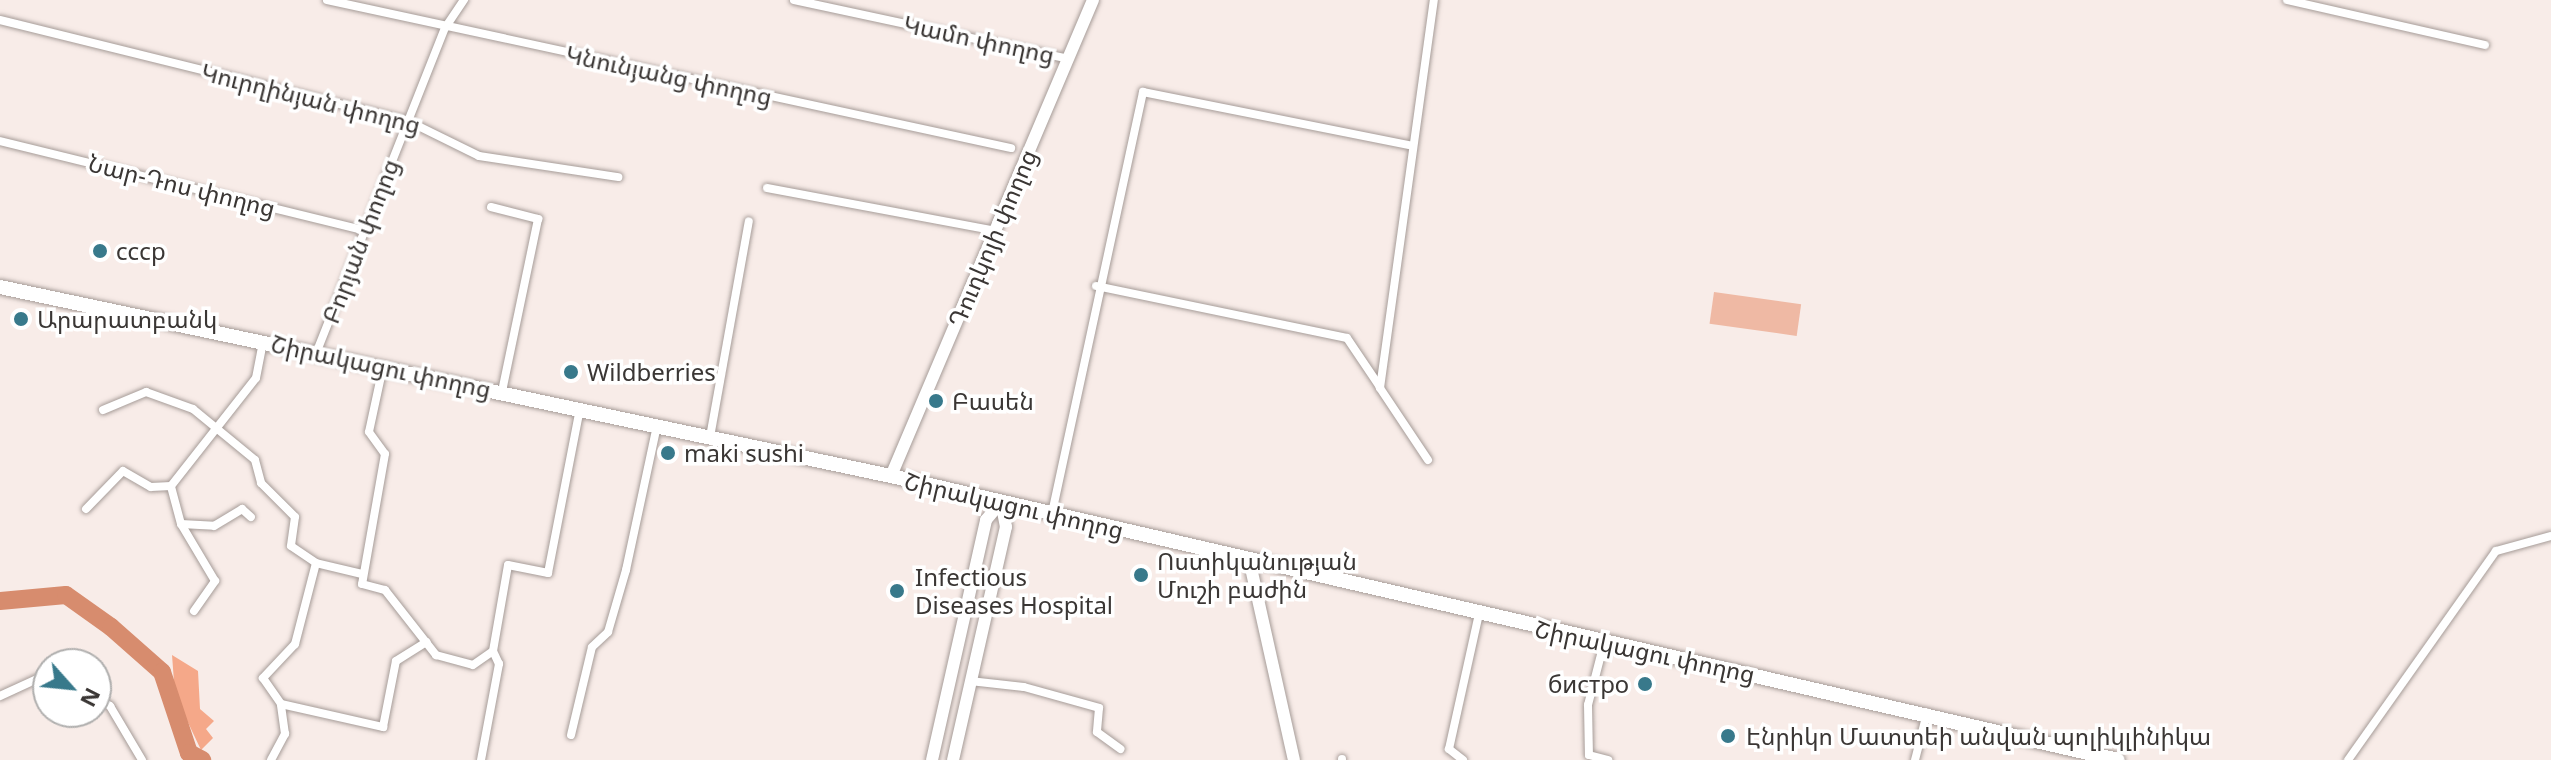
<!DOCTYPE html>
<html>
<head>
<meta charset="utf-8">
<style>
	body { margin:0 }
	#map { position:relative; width:2551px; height:760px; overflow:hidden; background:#f8ece8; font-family:"Noto Sans","Noto Sans Armenian",sans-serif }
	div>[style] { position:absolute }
	.green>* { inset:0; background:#efb9a4; transform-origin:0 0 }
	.forest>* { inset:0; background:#f5a889 }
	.river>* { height:18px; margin:-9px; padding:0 9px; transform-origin:9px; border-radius:9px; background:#d78c6e }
	.roads { filter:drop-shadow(0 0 2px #a69c98) drop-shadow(0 0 2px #a69c98) }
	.street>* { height:8px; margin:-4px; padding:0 4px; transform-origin:4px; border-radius:4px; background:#fff }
	.secondary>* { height:12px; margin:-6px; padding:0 6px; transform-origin:6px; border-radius:6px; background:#fff }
	.primary>* { height:14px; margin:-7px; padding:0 7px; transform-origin:7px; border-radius:7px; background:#fff }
	.dots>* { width:22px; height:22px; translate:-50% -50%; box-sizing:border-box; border:4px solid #fff; border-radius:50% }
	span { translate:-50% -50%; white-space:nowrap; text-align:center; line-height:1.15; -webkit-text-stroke:7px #fff; paint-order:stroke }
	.street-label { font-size:24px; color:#3a3634 }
	.poi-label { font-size:24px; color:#3a3634 }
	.left { translate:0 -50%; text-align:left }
	.right { translate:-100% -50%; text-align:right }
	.north { position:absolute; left:32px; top:648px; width:80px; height:80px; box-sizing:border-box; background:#fff; border:2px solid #b0afae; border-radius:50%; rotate:117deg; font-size:22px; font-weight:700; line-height:32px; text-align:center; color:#3a3634 }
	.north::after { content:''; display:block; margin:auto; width:28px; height:36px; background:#38798b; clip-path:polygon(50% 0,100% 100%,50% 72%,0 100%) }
</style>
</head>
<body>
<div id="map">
	<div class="green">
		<i style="left:1714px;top:292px;width:88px;height:32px;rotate:8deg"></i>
	</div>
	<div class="forest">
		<i style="clip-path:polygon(172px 655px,198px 671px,200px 709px,214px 721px,206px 729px,213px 738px,201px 750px,175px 695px)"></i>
	</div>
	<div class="river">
		<i style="left:0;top:601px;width:66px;rotate:-5.2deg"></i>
		<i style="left:66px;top:595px;width:55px;rotate:35.4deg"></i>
		<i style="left:111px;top:627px;width:68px;rotate:41.4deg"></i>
		<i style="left:162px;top:672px;width:85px;rotate:71.6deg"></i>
		<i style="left:189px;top:753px;width:15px;rotate:28deg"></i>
	</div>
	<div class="roads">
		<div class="street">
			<i style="left:327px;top:0;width:700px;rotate:12.21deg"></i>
			<i style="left:794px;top:0;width:281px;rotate:12.1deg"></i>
			<i style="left:2287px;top:0;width:203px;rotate:12.8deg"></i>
			<i style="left:0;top:20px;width:420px;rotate:13.9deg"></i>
			<i style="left:408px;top:121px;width:79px;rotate:26.2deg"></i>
			<i style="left:479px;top:156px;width:141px;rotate:8.6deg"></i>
			<i style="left:0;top:141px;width:374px;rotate:13.8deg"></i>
			<i style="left:767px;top:188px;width:233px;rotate:10.6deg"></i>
			<i style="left:491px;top:207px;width:49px;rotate:14.3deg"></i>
			<i style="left:538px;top:219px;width:176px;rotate:101.8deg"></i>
			<i style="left:1096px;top:286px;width:256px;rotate:11.7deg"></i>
			<i style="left:1347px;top:338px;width:59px;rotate:56deg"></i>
			<i style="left:317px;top:351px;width:347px;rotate:-68.4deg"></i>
			<i style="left:445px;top:28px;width:34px;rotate:-56deg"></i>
			<i style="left:383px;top:367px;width:66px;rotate:102.2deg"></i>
			<i style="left:369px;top:432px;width:27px;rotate:54deg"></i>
			<i style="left:385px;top:454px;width:132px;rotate:100deg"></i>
			<i style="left:362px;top:584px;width:24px;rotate:15deg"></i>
			<i style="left:385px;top:590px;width:83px;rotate:51.9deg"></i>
			<i style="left:436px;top:655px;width:38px;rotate:15deg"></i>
			<i style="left:473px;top:665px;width:24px;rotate:-35deg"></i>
			<i style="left:493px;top:651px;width:87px;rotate:-80.1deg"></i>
			<i style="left:508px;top:565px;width:41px;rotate:11.3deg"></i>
			<i style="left:548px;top:573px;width:167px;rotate:-79deg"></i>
			<i style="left:103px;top:410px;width:47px;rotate:-22.7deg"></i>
			<i style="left:146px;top:392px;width:50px;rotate:19.9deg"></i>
			<i style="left:193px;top:409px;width:80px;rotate:39.4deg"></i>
			<i style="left:255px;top:460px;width:24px;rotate:75deg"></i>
			<i style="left:261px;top:483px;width:48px;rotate:45deg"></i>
			<i style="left:295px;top:517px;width:29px;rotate:98deg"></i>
			<i style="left:291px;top:546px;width:30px;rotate:34deg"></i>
			<i style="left:710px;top:437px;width:219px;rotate:-79.8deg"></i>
			<i style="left:1428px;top:460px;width:87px;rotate:-123.7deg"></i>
			<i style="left:1380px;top:388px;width:392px;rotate:-82.1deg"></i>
			<i style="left:86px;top:509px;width:53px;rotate:-45.8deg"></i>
			<i style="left:123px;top:471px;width:32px;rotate:30deg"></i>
			<i style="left:151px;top:487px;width:20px;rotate:-3deg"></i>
			<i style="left:1052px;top:513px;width:431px;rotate:-77.8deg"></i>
			<i style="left:1143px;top:92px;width:275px;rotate:11.3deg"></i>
			<i style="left:181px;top:524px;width:33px;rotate:3deg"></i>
			<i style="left:214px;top:526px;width:33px;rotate:-31deg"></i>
			<i style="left:242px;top:509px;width:12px;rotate:42deg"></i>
			<i style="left:362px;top:574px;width:47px;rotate:-166.6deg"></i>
			<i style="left:316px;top:563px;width:84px;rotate:104.5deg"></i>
			<i style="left:295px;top:644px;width:47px;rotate:133.3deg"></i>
			<i style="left:263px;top:678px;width:32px;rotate:55deg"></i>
			<i style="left:281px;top:704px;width:105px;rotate:12.7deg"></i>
			<i style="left:383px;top:727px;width:67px;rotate:-78.9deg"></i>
			<i style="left:396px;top:661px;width:36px;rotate:-32deg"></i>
			<i style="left:194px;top:611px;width:37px;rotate:-55deg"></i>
			<i style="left:215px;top:581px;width:66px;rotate:-120.8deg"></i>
			<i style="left:181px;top:524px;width:39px;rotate:-105deg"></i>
			<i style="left:171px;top:486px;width:137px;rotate:-51.8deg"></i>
			<i style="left:256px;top:378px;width:38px;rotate:-79deg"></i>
			<i style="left:1604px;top:643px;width:64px;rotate:104.5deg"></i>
			<i style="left:1588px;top:705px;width:50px;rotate:88.9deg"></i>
			<i style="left:1589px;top:755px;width:20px;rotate:15deg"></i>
			<i style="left:970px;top:681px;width:54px;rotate:6.3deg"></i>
			<i style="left:1024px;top:687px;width:78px;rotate:15.6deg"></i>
			<i style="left:1099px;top:708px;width:24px;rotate:95deg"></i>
			<i style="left:1097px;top:732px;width:29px;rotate:36deg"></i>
			<i style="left:0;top:696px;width:53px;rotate:-24.6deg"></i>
			<i style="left:96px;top:697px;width:17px;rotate:33deg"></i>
			<i style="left:110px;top:706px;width:63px;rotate:59.3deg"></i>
			<i style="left:571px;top:735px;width:90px;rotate:-76.6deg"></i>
			<i style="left:592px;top:647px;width:22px;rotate:-43deg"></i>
			<i style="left:608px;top:632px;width:65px;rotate:-73.8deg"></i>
			<i style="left:626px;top:570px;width:148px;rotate:-77.9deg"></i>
			<i style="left:1342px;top:759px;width:1px;rotate:90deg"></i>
			<i style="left:271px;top:760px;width:30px;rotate:-62deg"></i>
			<i style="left:285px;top:734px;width:30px;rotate:-98deg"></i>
			<i style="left:481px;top:760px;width:98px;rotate:-79.4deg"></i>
			<i style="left:499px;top:664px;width:14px;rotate:-115deg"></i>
			<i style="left:1463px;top:760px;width:18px;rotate:-142deg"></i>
			<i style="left:1449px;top:749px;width:138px;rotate:-77.5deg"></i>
			<i style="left:1915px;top:760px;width:49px;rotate:-75.7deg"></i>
			<i style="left:2348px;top:760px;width:256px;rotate:-54.7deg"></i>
			<i style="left:2496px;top:551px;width:57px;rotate:-15.3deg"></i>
		</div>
		<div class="secondary">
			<i style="left:891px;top:476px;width:517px;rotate:-67.01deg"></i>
			<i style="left:1249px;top:559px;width:206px;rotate:77.4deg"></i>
			<i style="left:932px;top:760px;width:246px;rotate:-77.3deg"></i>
			<i style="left:986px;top:520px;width:23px;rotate:-50deg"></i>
			<i style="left:953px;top:760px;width:239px;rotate:-77.2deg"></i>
			<i style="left:1006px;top:527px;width:25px;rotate:-101deg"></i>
		</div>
		<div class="primary">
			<i style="left:0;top:287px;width:911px;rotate:11.98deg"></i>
			<i style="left:891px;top:476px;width:1259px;rotate:13.03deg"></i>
		</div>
	</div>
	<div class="dots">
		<i style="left:100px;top:251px;background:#38798b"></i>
		<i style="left:21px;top:319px;background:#38798b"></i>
		<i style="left:571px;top:372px;background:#38798b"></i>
		<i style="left:936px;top:401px;background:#38798b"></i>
		<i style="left:668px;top:453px;background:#38798b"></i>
		<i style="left:1141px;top:575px;background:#38798b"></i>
		<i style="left:897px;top:591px;background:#38798b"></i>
		<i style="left:1645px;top:684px;background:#38798b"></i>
		<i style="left:1728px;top:736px;background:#38798b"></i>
	</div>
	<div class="street-label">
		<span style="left:979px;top:39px;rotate:12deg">Կամո փողոց</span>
		<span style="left:669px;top:75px;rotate:12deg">Կնունյանց փողոց</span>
		<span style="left:311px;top:98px;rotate:14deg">Կուրղինյան փողոց</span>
		<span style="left:182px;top:185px;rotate:14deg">Նար-Դոս փողոց</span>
		<span style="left:992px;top:238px;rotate:-67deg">Դուդկոյի փողոց</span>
		<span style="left:360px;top:241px;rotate:-69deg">Բորյան փողոց</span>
		<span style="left:381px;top:366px;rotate:12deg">Շիրակացու փողոց</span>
		<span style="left:1014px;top:505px;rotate:13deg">Շիրակացու փողոց</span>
		<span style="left:1645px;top:651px;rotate:12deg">Շիրակացու փողոց</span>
	</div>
	<div class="poi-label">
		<span class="left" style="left:116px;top:251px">ссср</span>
		<span class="left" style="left:37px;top:319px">Արարատբանկ</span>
		<span class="left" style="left:587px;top:372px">Wildberries</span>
		<span class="left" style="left:952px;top:401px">Բասեն</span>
		<span class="left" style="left:684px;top:453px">maki sushi</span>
		<span class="left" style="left:1157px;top:575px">Ոստիկանության<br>Մուշի բաժին</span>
		<span class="left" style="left:915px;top:591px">Infectious<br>Diseases Hospital</span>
		<span class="right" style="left:1629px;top:684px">бистро</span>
		<span class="left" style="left:1746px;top:736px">Էնրիկո Մատտեի անվան պոլիկլինիկա</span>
	</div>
	<div class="north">N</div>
</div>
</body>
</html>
